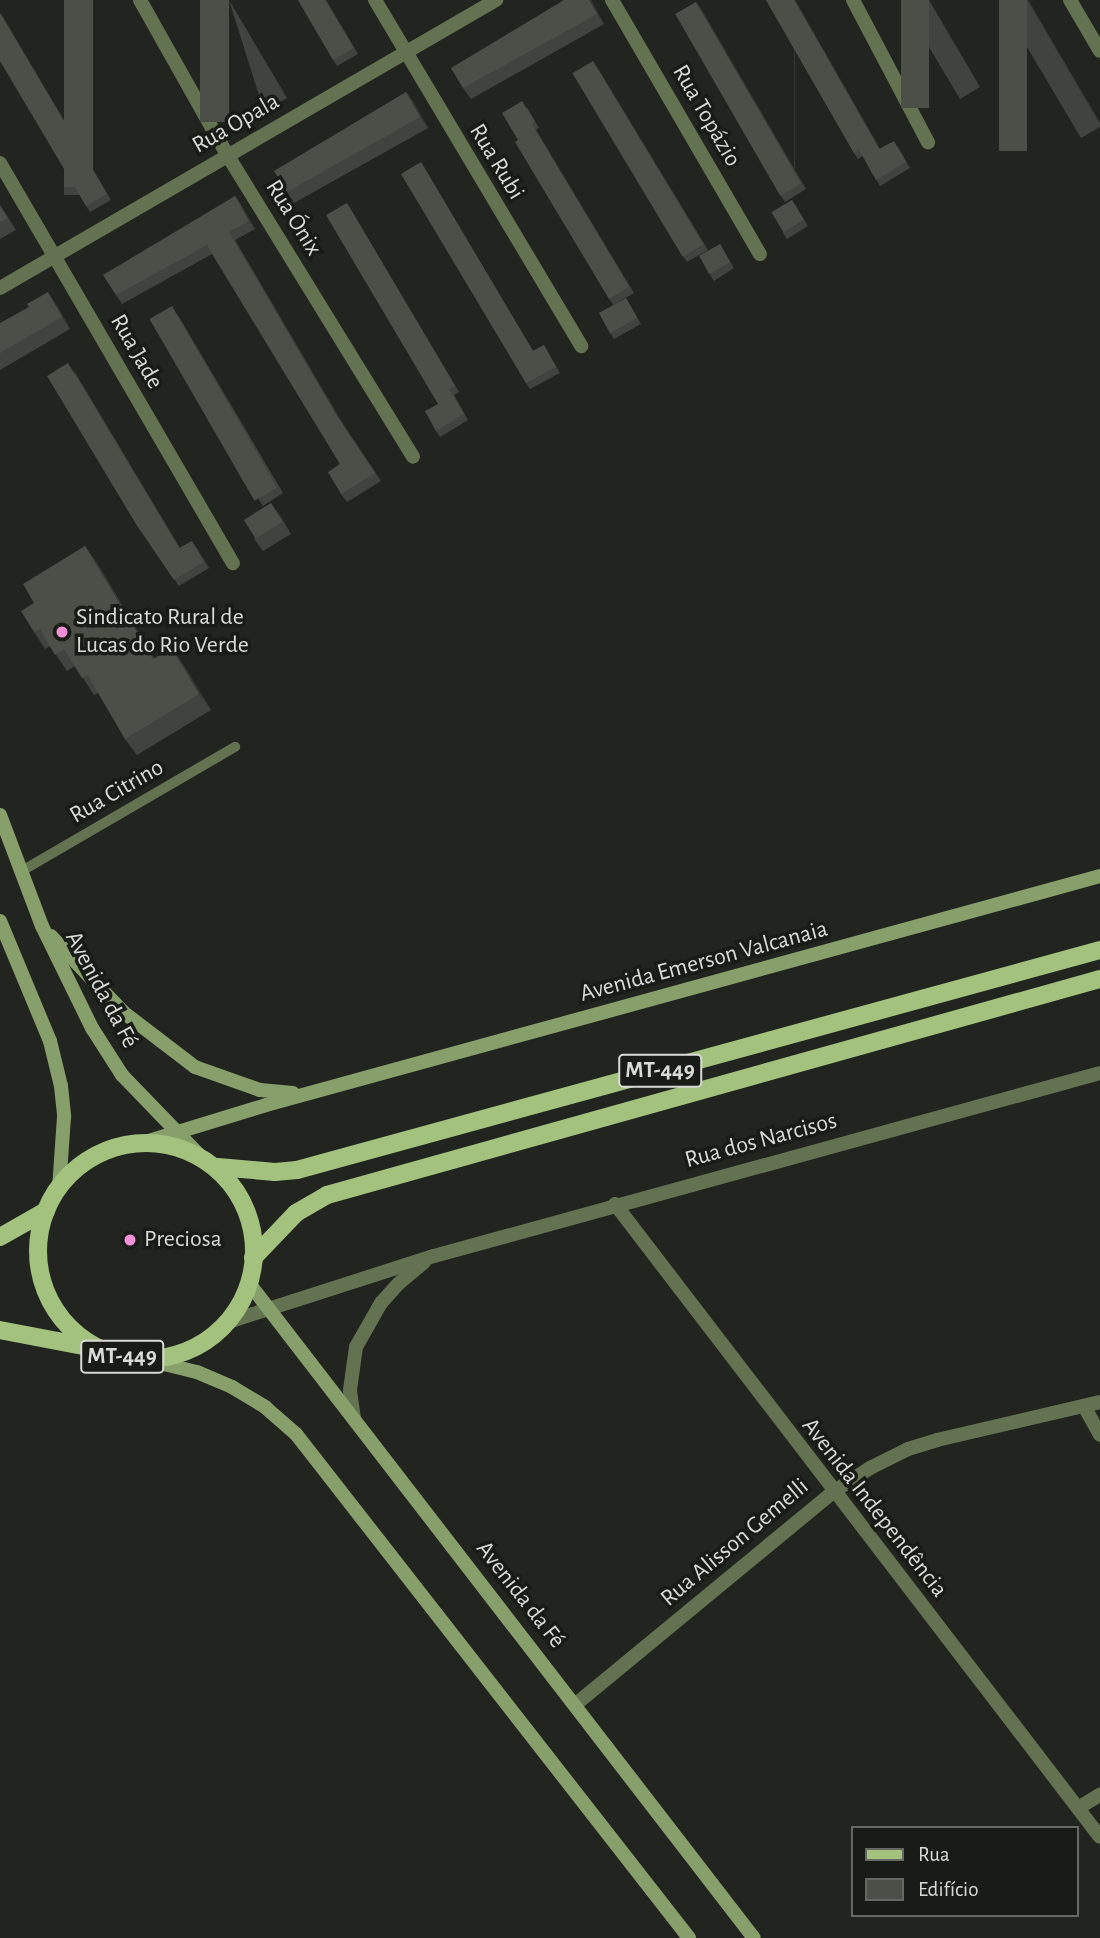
<!DOCTYPE html>
<html>
<head>
<meta charset="utf-8">
<style>
	body { margin:0 }
	#map { position:relative; width:1100px; height:1938px; overflow:hidden; background:#22251f; font-family:"Alegreya Sans",sans-serif }
	div>[style] { position:absolute }
	.lane>* { height:10px; margin:-5px; padding:0 5px; transform-origin:5px; border-radius:5px; background:#637352 }
	.street>* { height:14px; margin:-7px; padding:0 7px; transform-origin:7px; border-radius:7px; background:#637352 }
	.secondary>* { height:14px; margin:-7px; padding:0 7px; transform-origin:7px; border-radius:7px; background:#879f6b }
	.primary>* { height:18px; margin:-9px; padding:0 9px; transform-origin:9px; border-radius:9px; background:#a3c27e }
	.primary>.ring { margin:-9px; padding:0; box-sizing:content-box; background:none; border:18px solid #a3c27e; border-radius:50% }
	.wall>* { inset:0; background:#41443e; transform-origin:0 0 }
	.shaded-wall>* { inset:0; background:#353732; transform-origin:0 0 }
	.building>* { inset:0; background:#4c4f48; transform-origin:0 0 }
	.dots>* { width:19px; height:19px; translate:-50% -50%; box-sizing:border-box; border:4px solid #191c16; border-radius:50% }
	span { translate:-50% -50%; white-space:nowrap; text-align:center; line-height:1.15; -webkit-text-stroke:7px #191c16; paint-order:stroke }
	.shield-label span { padding:2px 5px; background:#191c16; border:2px solid; border-radius:5px; -webkit-text-stroke-width:0 }
	.shield-label { font-size:23px; color:#d9dbd7; font-weight:700 }
	.street-label { font-size:24px; color:#d9dbd7 }
	.poi-label { font-size:24px; color:#d9dbd7 }
	.left { translate:0 -50%; text-align:left }
	.legend { position:absolute; left:851px; top:1826px; width:228px; height:91px; box-sizing:border-box; background:#191c16; border:2px solid #666863; margin:0; padding:9px 12px; list-style:none; font-size:21px; color:#d9dbd7 }
	.legend li { display:flex; align-items:center; gap:14px; height:35px }
	.legend b { width:35px; border:2px solid #666863 }
</style>
</head>
<body>
<div id="map">
	<div class="lane">
		<i style="left:20px;top:872px;width:249px;rotate:-30.2deg"></i>
	</div>
	<div class="street">
		<i style="left:140px;top:0;width:179px;rotate:60.6deg"></i>
		<i style="left:228px;top:156px;width:353px;rotate:58.4deg"></i>
		<i style="left:375px;top:0;width:403px;rotate:59.2deg"></i>
		<i style="left:612px;top:0;width:294px;rotate:59.8deg"></i>
		<i style="left:853px;top:0;width:161px;rotate:62.2deg"></i>
		<i style="left:1070px;top:0;width:59px;rotate:59.5deg"></i>
		<i style="left:0;top:163px;width:463px;rotate:59.8deg"></i>
		<i style="left:0;top:288px;width:574px;rotate:-30.14deg"></i>
		<i style="left:615px;top:1204px;width:797px;rotate:52.54deg"></i>
		<i style="left:228px;top:1322px;width:216px;rotate:-17.8deg"></i>
		<i style="left:434px;top:1256px;width:691px;rotate:-15.36deg"></i>
		<i style="left:1084px;top:1406px;width:33px;rotate:61deg"></i>
		<i style="left:354px;top:1419px;width:29px;rotate:-98deg"></i>
		<i style="left:350px;top:1390px;width:43px;rotate:-82.1deg"></i>
		<i style="left:356px;top:1347px;width:51px;rotate:-60.4deg"></i>
		<i style="left:381px;top:1303px;width:25px;rotate:-48deg"></i>
		<i style="left:398px;top:1284px;width:34px;rotate:-40deg"></i>
		<i style="left:576px;top:1704px;width:333px;rotate:-39.5deg"></i>
		<i style="left:833px;top:1492px;width:44px;rotate:-33deg"></i>
		<i style="left:870px;top:1468px;width:42px;rotate:-26.6deg"></i>
		<i style="left:908px;top:1449px;width:30px;rotate:-17deg"></i>
		<i style="left:937px;top:1440px;width:167px;rotate:-13.1deg"></i>
		<i style="left:1078px;top:1808px;width:26px;rotate:-31deg"></i>
	</div>
	<div class="secondary">
		<i style="left:0;top:815px;width:119px;rotate:69.3deg"></i>
		<i style="left:42px;top:926px;width:114px;rotate:63.9deg"></i>
		<i style="left:92px;top:1028px;width:56px;rotate:57.4deg"></i>
		<i style="left:122px;top:1075px;width:118px;rotate:46deg"></i>
		<i style="left:0;top:921px;width:130px;rotate:67.4deg"></i>
		<i style="left:50px;top:1041px;width:46px;rotate:76.3deg"></i>
		<i style="left:61px;top:1086px;width:31px;rotate:84deg"></i>
		<i style="left:64px;top:1117px;width:71px;rotate:94deg"></i>
		<i style="left:51px;top:936px;width:105px;rotate:46.5deg"></i>
		<i style="left:123px;top:1012px;width:91px;rotate:37.4deg"></i>
		<i style="left:195px;top:1067px;width:69px;rotate:19.5deg"></i>
		<i style="left:260px;top:1090px;width:33px;rotate:5deg"></i>
		<i style="left:142px;top:1143px;width:130px;rotate:-17deg"></i>
		<i style="left:266px;top:1105px;width:865px;rotate:-15.35deg"></i>
		<i style="left:248px;top:1282px;width:828px;rotate:52.36deg"></i>
		<i style="left:148px;top:1360px;width:50px;rotate:13.8deg"></i>
		<i style="left:197px;top:1372px;width:38px;rotate:23deg"></i>
		<i style="left:232px;top:1387px;width:39px;rotate:31deg"></i>
		<i style="left:265px;top:1407px;width:41px;rotate:41.1deg"></i>
		<i style="left:296px;top:1434px;width:639px;rotate:52.05deg"></i>
	</div>
	<div class="primary">
		<i class="ring" style="left:38px;top:1143px;width:198px;height:198px"></i>
		<i style="left:218px;top:1167px;width:57px;rotate:5deg"></i>
		<i style="left:275px;top:1172px;width:22px;rotate:-5deg"></i>
		<i style="left:297px;top:1170px;width:833px;rotate:-15.32deg"></i>
		<i style="left:0;top:1237px;width:53px;rotate:-29.5deg"></i>
		<i style="left:253px;top:1258px;width:62px;rotate:-46.3deg"></i>
		<i style="left:296px;top:1213px;width:36px;rotate:-30deg"></i>
		<i style="left:327px;top:1195px;width:803px;rotate:-15.61deg"></i>
		<i style="left:0;top:1330px;width:91px;rotate:10.8deg"></i>
	</div>
	<div class="wall">
		<i style="left:64px;top:0;width:29px;height:195px"></i>
		<i style="clip-path:polygon(229px 0,287px 98px,266px 111px,262px 105px)"></i>
		<i style="clip-path:polygon(298px 0,326px 0,358px 54px,337px 66px)"></i>
		<i style="clip-path:polygon(564px 0,591px 0,604px 24px,471px 99px,463px 88px)"></i>
		<i style="clip-path:polygon(766px 0,795px 0,880px 149px,898px 147px,910px 168px,880px 186px,863px 156px,858px 159px,854px 153px)"></i>
		<i style="clip-path:polygon(901px 0,929px 0,980px 87px,960px 99px)"></i>
		<i style="clip-path:polygon(999px 0,1028px 0,1100px 123px,1100px 127px,1081px 138px)"></i>
		<i style="clip-path:polygon(696px 2px,806px 189px,785px 202px,781px 196px)"></i>
		<i style="clip-path:polygon(0 12px,111px 200px,90px 212px,86px 206px)"></i>
		<i style="clip-path:polygon(597px 67px,708px 250px,687px 262px,683px 256px)"></i>
		<i style="clip-path:polygon(406px 92px,414px 103px,428px 128px,294px 203px,287px 192px)"></i>
		<i style="clip-path:polygon(527px 107px,539px 128px,536px 130px,634px 293px,613px 305px,518px 140px)"></i>
		<i style="clip-path:polygon(421px 162px,533px 351px,544px 345px,560px 373px,530px 389px,526px 383px)"></i>
		<i style="clip-path:polygon(235px 196px,255px 229px,235px 240px,343px 424px,381px 481px,347px 502px,341px 494px,340px 464px,212px 254px,122px 304px,116px 295px)"></i>
		<i style="clip-path:polygon(792px 200px,808px 226px,787px 239px,783px 233px)"></i>
		<i style="clip-path:polygon(347px 203px,459px 392px,454px 395px,468px 420px,440px 437px,436px 431px,438px 404px)"></i>
		<i style="clip-path:polygon(0 205px,16px 230px,0 239px)"></i>
		<i style="clip-path:polygon(720px 244px,734px 268px,714px 281px,710px 275px)"></i>
		<i style="clip-path:polygon(626px 298px,641px 324px,614px 339px,610px 333px)"></i>
		<i style="clip-path:polygon(56px 304px,70px 329px,0 370px,0 323px)"></i>
		<i style="clip-path:polygon(176px 312px,283px 493px,263px 506px,259px 500px)"></i>
		<i style="clip-path:polygon(73px 369px,180px 548px,196px 547px,209px 568px,179px 586px,136px 524px)"></i>
		<i style="clip-path:polygon(280px 515px,291px 534px,263px 551px,254px 539px)"></i>
		<i style="clip-path:polygon(85px 546px,97px 563px,154px 658px,183px 664px,211px 710px,137px 755px,125px 739px,98px 693px,94px 695px,75px 666px,67px 671px,50px 646px,45px 649px,34px 632px,34px 603px)"></i>
	</div>
	<div class="shaded-wall">
		<i style="clip-path:polygon(589px 0,591px 0,604px 24px,597px 14px)"></i>
		<i style="left:794px;top:0;width:1px;height:172px"></i>
		<i style="clip-path:polygon(1027px 0,1028px 0,1100px 124px,1096px 118px)"></i>
		<i style="clip-path:polygon(696px 2px,701px 8px,806px 189px,802px 183px)"></i>
		<i style="clip-path:polygon(406px 92px,414px 103px,428px 128px,420px 117px)"></i>
		<i style="clip-path:polygon(235px 196px,241px 204px,255px 229px,249px 221px)"></i>
		<i style="clip-path:polygon(229px 232px,343px 424px,381px 481px,337px 416px)"></i>
		<i style="clip-path:polygon(48px 292px,56px 304px,70px 329px,62px 317px)"></i>
		<i style="clip-path:polygon(271px 503px,280px 515px,291px 534px,283px 522px)"></i>
		<i style="clip-path:polygon(85px 546px,97px 563px,164px 676px,153px 659px)"></i>
		<i style="clip-path:polygon(172px 648px,183px 664px,211px 710px,199px 694px)"></i>
	</div>
	<div class="building">
		<i style="left:64px;top:0;width:29px;height:187px"></i>
		<i style="left:200px;top:0;width:29px;height:122px"></i>
		<i style="clip-path:polygon(298px 0,325px 0,354px 48px,333px 60px)"></i>
		<i style="clip-path:polygon(564px 0,589px 0,597px 14px,463px 88px,451px 68px)"></i>
		<i style="clip-path:polygon(766px 0,794px 0,879px 149px,894px 141px,906px 162px,876px 180px,859px 150px,854px 153px)"></i>
		<i style="left:901px;top:0;width:28px;height:108px"></i>
		<i style="left:999px;top:0;width:28px;height:151px"></i>
		<i style="left:696px;top:2px;width:210px;height:24px;rotate:60deg"></i>
		<i style="clip-path:polygon(0 13px,107px 194px,86px 206px,0 61px)"></i>
		<i style="left:593px;top:61px;width:214px;height:24px;rotate:59deg"></i>
		<i style="clip-path:polygon(406px 92px,420px 117px,287px 192px,274px 171px)"></i>
		<i style="clip-path:polygon(522px 101px,535px 122px,532px 124px,629px 287px,609px 299px,515px 142px,518px 140px,502px 113px)"></i>
		<i style="clip-path:polygon(421px 162px,533px 351px,544px 345px,556px 367px,526px 383px,401px 174px)"></i>
		<i style="clip-path:polygon(235px 196px,249px 221px,229px 232px,337px 416px,375px 473px,341px 494px,328px 472px,340px 464px,207px 245px,116px 295px,103px 275px)"></i>
		<i style="left:792px;top:200px;width:23px;height:24px;rotate:59deg"></i>
		<i style="clip-path:polygon(347px 203px,455px 386px,449px 389px,464px 414px,436px 431px,425px 411px,438px 404px,326px 215px)"></i>
		<i style="clip-path:polygon(0 206px,8px 218px,0 222px)"></i>
		<i style="left:720px;top:244px;width:21px;height:24px;rotate:61deg"></i>
		<i style="clip-path:polygon(48px 292px,62px 317px,0 353px,0 323px,29px 307px,27px 304px)"></i>
		<i style="left:626px;top:298px;width:23px;height:31px;rotate:61deg"></i>
		<i style="left:172px;top:306px;width:210px;height:26px;rotate:60deg"></i>
		<i style="clip-path:polygon(68px 363px,179px 548px,192px 541px,204px 562px,174px 580px,136px 524px,47px 376px)"></i>
		<i style="left:271px;top:503px;width:22px;height:32px;rotate:58deg"></i>
		<i style="clip-path:polygon(85px 546px,153px 659px,172px 648px,199px 694px,125px 739px,88px 675px,82px 678px,64px 649px,55px 655px,40px 629px,34px 632px,21px 611px,34px 603px,23px 584px)"></i>
	</div>
	<div class="dots">
		<i style="left:62px;top:632px;background:#f291d6"></i>
		<i style="left:130px;top:1240px;background:#f291d6"></i>
	</div>
	<div class="shield-label">
		<span style="left:660px;top:1071px">MT-449</span>
		<span style="left:122px;top:1357px">MT-449</span>
	</div>
	<div class="street-label">
		<span style="left:706px;top:116px;rotate:60deg">Rua Topázio</span>
		<span style="left:236px;top:124px;rotate:-30deg">Rua Opala</span>
		<span style="left:496px;top:162px;rotate:59deg">Rua Rubi</span>
		<span style="left:293px;top:218px;rotate:58deg">Rua Ónix</span>
		<span style="left:136px;top:352px;rotate:60deg">Rua Jade</span>
		<span style="left:117px;top:792px;rotate:-30deg">Rua Citrino</span>
		<span style="left:704px;top:962px;rotate:-15deg">Avenida Emerson Valcanaia</span>
		<span style="left:101px;top:990px;rotate:62deg">Avenida da Fé</span>
		<span style="left:761px;top:1141px;rotate:-15deg">Rua dos Narcisos</span>
		<span style="left:874px;top:1508px;rotate:52deg">Avenida Independência</span>
		<span style="left:735px;top:1543px;rotate:-40deg">Rua Alisson Gemelli</span>
		<span style="left:520px;top:1595px;rotate:52deg">Avenida da Fé</span>
	</div>
	<div class="poi-label">
		<span class="left" style="left:76px;top:632px">Sindicato Rural de<br>Lucas do Rio Verde</span>
		<span class="left" style="left:144px;top:1240px">Preciosa</span>
	</div>
	<ul class="legend">
	<li><b style="height:9px;background:#a3c27e"></b>Rua</li>
	<li><b style="height:19px;background:#4c4f48"></b>Edifício</li>
	</ul>
</div>
</body>
</html>
